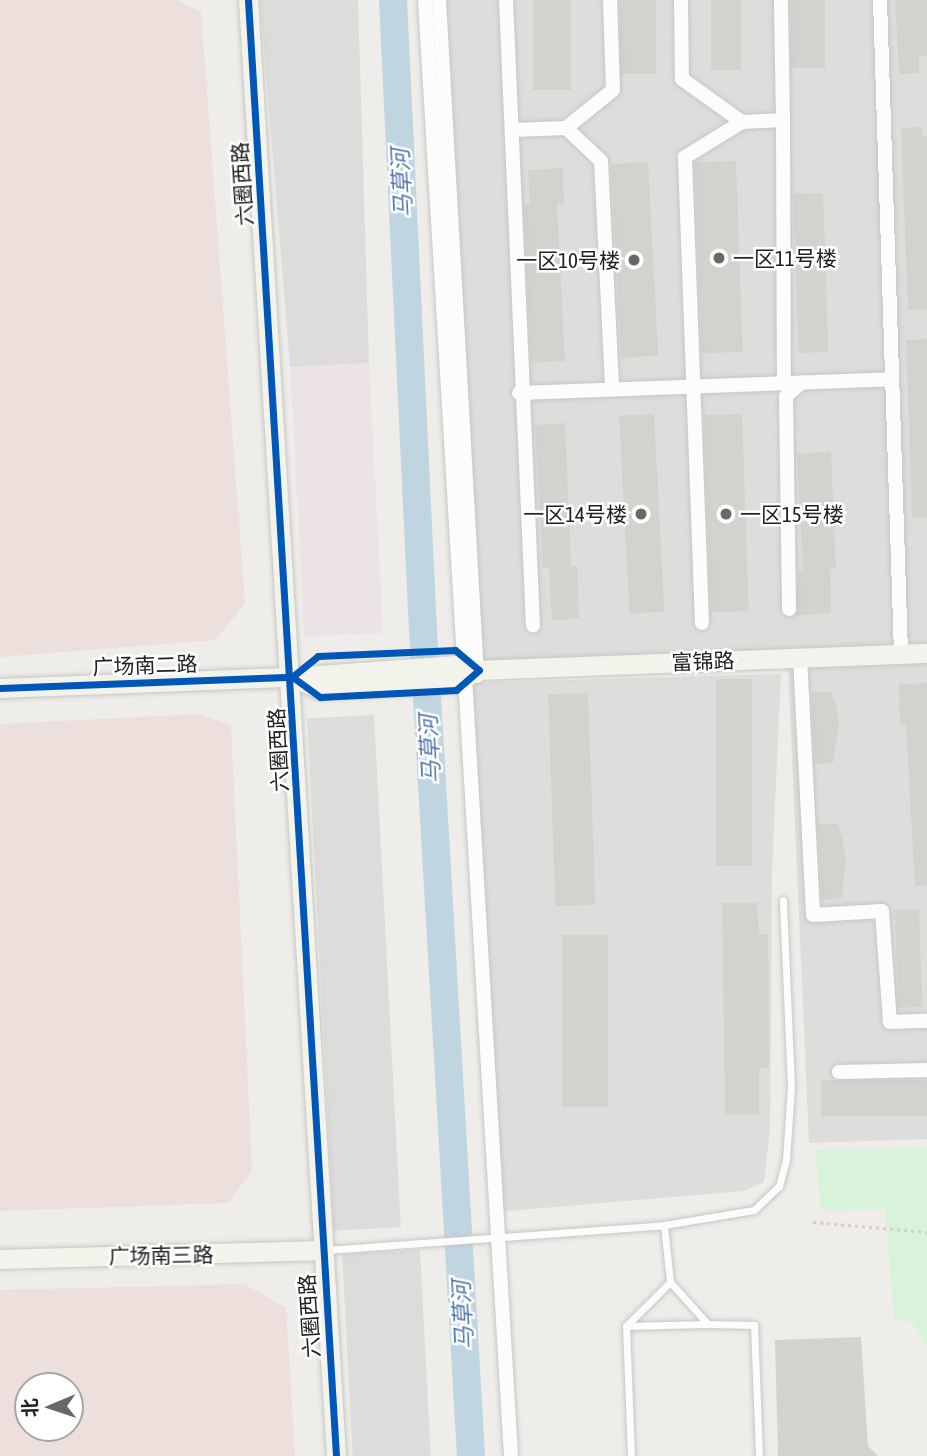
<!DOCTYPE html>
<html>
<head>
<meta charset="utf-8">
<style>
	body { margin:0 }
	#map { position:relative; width:927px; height:1456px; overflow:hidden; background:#efede9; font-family:"Asap Condensed","Noto Sans SC",sans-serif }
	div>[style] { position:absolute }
	.residential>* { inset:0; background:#dedddb }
	.commercial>* { inset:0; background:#ecdfdc }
	.industrial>* { inset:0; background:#ece3e7; transform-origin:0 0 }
	.religious>* { inset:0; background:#dddcda; transform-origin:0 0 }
	.park>* { inset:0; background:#d9f3db }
	.river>* { height:28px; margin:-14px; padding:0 14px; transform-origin:14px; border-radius:14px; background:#bfd5e0 }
	.building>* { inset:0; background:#d4d2ce; transform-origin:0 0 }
	.path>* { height:2.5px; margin-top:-1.25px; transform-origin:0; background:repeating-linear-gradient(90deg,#d7ccc9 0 3.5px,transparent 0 7px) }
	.roads { filter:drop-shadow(0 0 2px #c7c6c5) drop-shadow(0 0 2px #c7c6c5) }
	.lane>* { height:7px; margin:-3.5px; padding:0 3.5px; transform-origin:3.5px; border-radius:3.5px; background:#fdfcfc }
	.street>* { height:14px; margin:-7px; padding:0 7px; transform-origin:7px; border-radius:7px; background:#fdfcfc }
	.secondary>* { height:19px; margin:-9.5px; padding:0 9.5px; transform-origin:9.5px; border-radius:9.5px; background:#f2f4ec }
	.cycleway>* { height:7px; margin:-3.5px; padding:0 3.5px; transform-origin:3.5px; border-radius:3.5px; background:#0057b8 }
	.dots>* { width:19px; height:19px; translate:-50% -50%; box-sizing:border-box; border:4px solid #fff; border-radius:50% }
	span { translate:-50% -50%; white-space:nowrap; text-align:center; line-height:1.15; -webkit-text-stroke:5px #fff; paint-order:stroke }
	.street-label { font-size:21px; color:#202020 }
	.poi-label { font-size:21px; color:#202020 }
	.left { translate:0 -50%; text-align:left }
	.right { translate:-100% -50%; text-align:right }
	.water-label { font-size:23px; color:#5075ad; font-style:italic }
	.north { position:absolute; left:14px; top:1372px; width:70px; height:70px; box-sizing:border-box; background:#fff; border:2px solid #a6a6a6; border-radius:50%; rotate:268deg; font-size:19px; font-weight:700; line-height:28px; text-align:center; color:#202020 }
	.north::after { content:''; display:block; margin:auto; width:24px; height:32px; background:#686866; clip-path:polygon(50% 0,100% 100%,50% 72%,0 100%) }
</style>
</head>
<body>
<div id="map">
	<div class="residential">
		<i style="clip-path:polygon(428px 0,927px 0,927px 1139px,809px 1143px,788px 665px,464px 671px)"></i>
		<i style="clip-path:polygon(781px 674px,772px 871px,770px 1129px,764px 1182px,744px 1191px,496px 1212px,466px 683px)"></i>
	</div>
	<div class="commercial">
		<i style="clip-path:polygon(0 0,177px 0,201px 12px,245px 604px,215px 640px,0 657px)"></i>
		<i style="clip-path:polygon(201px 714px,231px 726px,252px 1171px,228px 1203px,0 1211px,0 724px)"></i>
		<i style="clip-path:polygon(evenodd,244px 1284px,286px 1308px,295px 1456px,0 1456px,0 1290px,244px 1284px,28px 1386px,70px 1386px,70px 1428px,28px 1428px,28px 1386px)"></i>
	</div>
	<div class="industrial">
		<i style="left:369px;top:363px;width:270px;height:79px;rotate:87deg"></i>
	</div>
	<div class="religious">
		<i style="clip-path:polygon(260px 0,358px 0,369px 363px,290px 367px)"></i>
		<i style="left:374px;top:715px;width:513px;height:67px;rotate:87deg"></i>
		<i style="left:420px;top:1250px;width:206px;height:78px;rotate:87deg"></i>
	</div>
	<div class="park">
		<i style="clip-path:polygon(927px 1148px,927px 1346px,913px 1322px,894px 1320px,885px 1209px,821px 1210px,815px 1150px)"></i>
	</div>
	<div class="river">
		<i style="left:393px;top:0;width:612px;rotate:87.28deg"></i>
		<i style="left:422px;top:611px;width:846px;rotate:86.68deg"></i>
	</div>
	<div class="building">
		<i style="left:533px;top:0;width:38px;height:90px"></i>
		<i style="left:620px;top:0;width:36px;height:74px"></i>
		<i style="left:711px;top:0;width:30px;height:70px"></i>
		<i style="left:791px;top:0;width:34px;height:68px"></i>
		<i style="clip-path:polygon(895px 0,927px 0,927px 56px,919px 56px,919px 73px,899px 74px)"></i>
		<i style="clip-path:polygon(922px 127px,922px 136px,927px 136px,927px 309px,908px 310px,901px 128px)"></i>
		<i style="left:736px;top:161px;width:191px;height:41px;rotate:88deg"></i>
		<i style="left:648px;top:162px;width:194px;height:37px;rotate:87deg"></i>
		<i style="clip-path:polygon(563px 168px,564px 204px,557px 204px,565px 361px,531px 363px,524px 204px,530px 204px,528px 170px)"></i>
		<i style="left:823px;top:193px;width:159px;height:30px;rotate:88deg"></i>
		<i style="clip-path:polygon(927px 339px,927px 517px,912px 518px,906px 340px)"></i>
		<i style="left:654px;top:414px;width:198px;height:35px;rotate:87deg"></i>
		<i style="left:742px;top:414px;width:197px;height:38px;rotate:88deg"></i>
		<i style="clip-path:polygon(565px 423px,571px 567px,577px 566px,579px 618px,552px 621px,549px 568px,543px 568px,535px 425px)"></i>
		<i style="clip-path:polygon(831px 451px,836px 568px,830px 570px,831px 613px,796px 616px,798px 571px,803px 571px,797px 454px)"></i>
		<i style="left:752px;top:679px;width:187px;height:36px;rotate:90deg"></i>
		<i style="clip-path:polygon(927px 683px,927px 885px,915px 886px,906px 725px,900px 725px,899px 684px)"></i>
		<i style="clip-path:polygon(811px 692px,830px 692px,836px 702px,839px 725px,833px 763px,815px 764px)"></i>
		<i style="left:588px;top:693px;width:212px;height:40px;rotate:88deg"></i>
		<i style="clip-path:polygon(818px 824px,838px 824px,842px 837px,846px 860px,842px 898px,822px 900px)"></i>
		<i style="clip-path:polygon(722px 903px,757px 903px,759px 934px,768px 934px,769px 1067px,759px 1069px,759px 1114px,725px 1115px)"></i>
		<i style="left:919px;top:909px;width:98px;height:24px;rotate:88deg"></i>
		<i style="left:608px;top:935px;width:172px;height:46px;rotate:90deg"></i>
		<i style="left:927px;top:1080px;width:36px;height:106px;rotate:90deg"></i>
		<i style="clip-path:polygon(861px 1337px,868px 1446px,878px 1456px,778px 1456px,775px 1340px)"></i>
	</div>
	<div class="path">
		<i style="left:813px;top:1222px;width:114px;rotate:5deg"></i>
	</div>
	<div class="roads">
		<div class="lane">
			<i style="left:664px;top:1225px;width:57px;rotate:84deg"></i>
			<i style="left:670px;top:1282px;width:57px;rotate:47.9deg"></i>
			<i style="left:708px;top:1324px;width:46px;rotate:1.2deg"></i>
			<i style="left:754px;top:1325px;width:131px;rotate:87.8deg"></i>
			<i style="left:326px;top:1250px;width:339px;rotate:-4.2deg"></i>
			<i style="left:664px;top:1225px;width:91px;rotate:-9.5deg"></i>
			<i style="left:754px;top:1210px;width:35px;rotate:-44deg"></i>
			<i style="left:779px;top:1186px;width:27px;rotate:-75deg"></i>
			<i style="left:786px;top:1160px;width:74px;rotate:-86.1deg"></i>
			<i style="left:791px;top:1086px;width:186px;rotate:-92.5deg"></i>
			<i style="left:626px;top:1326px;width:82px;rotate:-1.4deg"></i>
			<i style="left:631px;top:1456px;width:130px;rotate:-92.2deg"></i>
			<i style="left:626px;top:1326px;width:62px;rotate:-45deg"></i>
		</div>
		<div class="street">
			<i style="left:425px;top:0;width:1459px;rotate:86.62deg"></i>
			<i style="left:439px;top:0;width:677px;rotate:86.78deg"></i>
			<i style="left:506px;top:0;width:626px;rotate:87.53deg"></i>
			<i style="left:681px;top:0;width:79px;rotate:89.3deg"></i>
			<i style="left:682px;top:79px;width:74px;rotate:35.6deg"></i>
			<i style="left:742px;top:122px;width:41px;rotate:-2.8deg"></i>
			<i style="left:783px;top:120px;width:120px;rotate:-91deg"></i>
			<i style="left:880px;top:0;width:654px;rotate:88.16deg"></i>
			<i style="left:783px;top:120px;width:263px;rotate:89.8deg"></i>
			<i style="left:566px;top:128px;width:48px;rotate:43.3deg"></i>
			<i style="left:601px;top:161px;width:228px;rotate:87.2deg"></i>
			<i style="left:514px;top:130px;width:52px;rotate:-2.2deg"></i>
			<i style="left:566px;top:128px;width:60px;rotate:-39deg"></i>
			<i style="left:613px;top:90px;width:90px;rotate:-91.9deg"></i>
			<i style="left:519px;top:393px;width:373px;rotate:-2.1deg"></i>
			<i style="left:789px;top:609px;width:213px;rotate:-90.8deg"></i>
			<i style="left:786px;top:396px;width:21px;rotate:-41deg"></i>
			<i style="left:702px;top:623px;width:466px;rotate:-92.1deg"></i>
			<i style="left:685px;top:157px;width:67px;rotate:-31.6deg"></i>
			<i style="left:800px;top:657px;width:258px;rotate:87.1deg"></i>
			<i style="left:813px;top:915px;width:69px;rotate:-3.3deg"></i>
			<i style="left:882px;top:911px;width:111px;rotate:85.9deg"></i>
			<i style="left:890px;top:1022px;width:37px;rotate:-2deg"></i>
			<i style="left:839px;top:1072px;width:88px;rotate:-1.3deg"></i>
		</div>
		<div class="secondary">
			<i style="left:248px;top:0;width:1459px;rotate:86.54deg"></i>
			<i style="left:292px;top:677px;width:30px;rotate:23deg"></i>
			<i style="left:320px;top:689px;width:136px;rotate:-2.9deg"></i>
			<i style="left:456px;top:682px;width:26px;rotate:-28deg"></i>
			<i style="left:0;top:688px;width:292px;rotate:-2.2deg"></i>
			<i style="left:292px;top:677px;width:164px;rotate:-4.2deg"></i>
			<i style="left:456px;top:665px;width:24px;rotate:12deg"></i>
			<i style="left:479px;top:670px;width:448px;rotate:-2.2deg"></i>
			<i style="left:0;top:1259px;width:323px;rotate:-1.6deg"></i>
		</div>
	</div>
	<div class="cycleway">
		<i style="left:248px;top:0;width:1459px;rotate:86.54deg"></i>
		<i style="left:455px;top:650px;width:31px;rotate:40deg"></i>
		<i style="left:479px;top:670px;width:30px;rotate:139deg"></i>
		<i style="left:456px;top:690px;width:136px;rotate:177.1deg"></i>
		<i style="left:320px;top:697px;width:34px;rotate:-144deg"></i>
		<i style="left:292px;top:677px;width:33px;rotate:-39deg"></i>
		<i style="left:318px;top:656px;width:137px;rotate:-2.5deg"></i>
		<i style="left:0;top:688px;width:292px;rotate:-2.2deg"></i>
	</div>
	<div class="dots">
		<i style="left:719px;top:258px;background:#686866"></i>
		<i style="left:634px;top:260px;background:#686866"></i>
		<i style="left:641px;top:514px;background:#686866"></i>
		<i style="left:726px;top:514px;background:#686866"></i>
	</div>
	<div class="street-label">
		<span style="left:242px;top:184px;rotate:-94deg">六圈西路</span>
		<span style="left:703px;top:661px;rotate:-2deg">富锦路</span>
		<span style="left:145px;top:665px;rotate:-2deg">广场南二路</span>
		<span style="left:278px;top:750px;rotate:-93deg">六圈西路</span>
		<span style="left:161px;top:1255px;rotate:-1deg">广场南三路</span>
		<span style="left:309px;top:1316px;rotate:-94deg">六圈西路</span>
	</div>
	<div class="poi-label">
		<span class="left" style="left:733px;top:258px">一区11号楼</span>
		<span class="right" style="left:620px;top:260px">一区10号楼</span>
		<span class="right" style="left:627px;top:514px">一区14号楼</span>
		<span class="left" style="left:740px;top:514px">一区15号楼</span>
	</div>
	<div class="water-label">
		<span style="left:402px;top:183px;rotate:-93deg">马草河</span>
		<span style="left:430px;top:749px;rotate:-93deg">马草河</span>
		<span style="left:463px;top:1315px;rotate:-93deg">马草河</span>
	</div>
	<div class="north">北</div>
</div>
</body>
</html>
